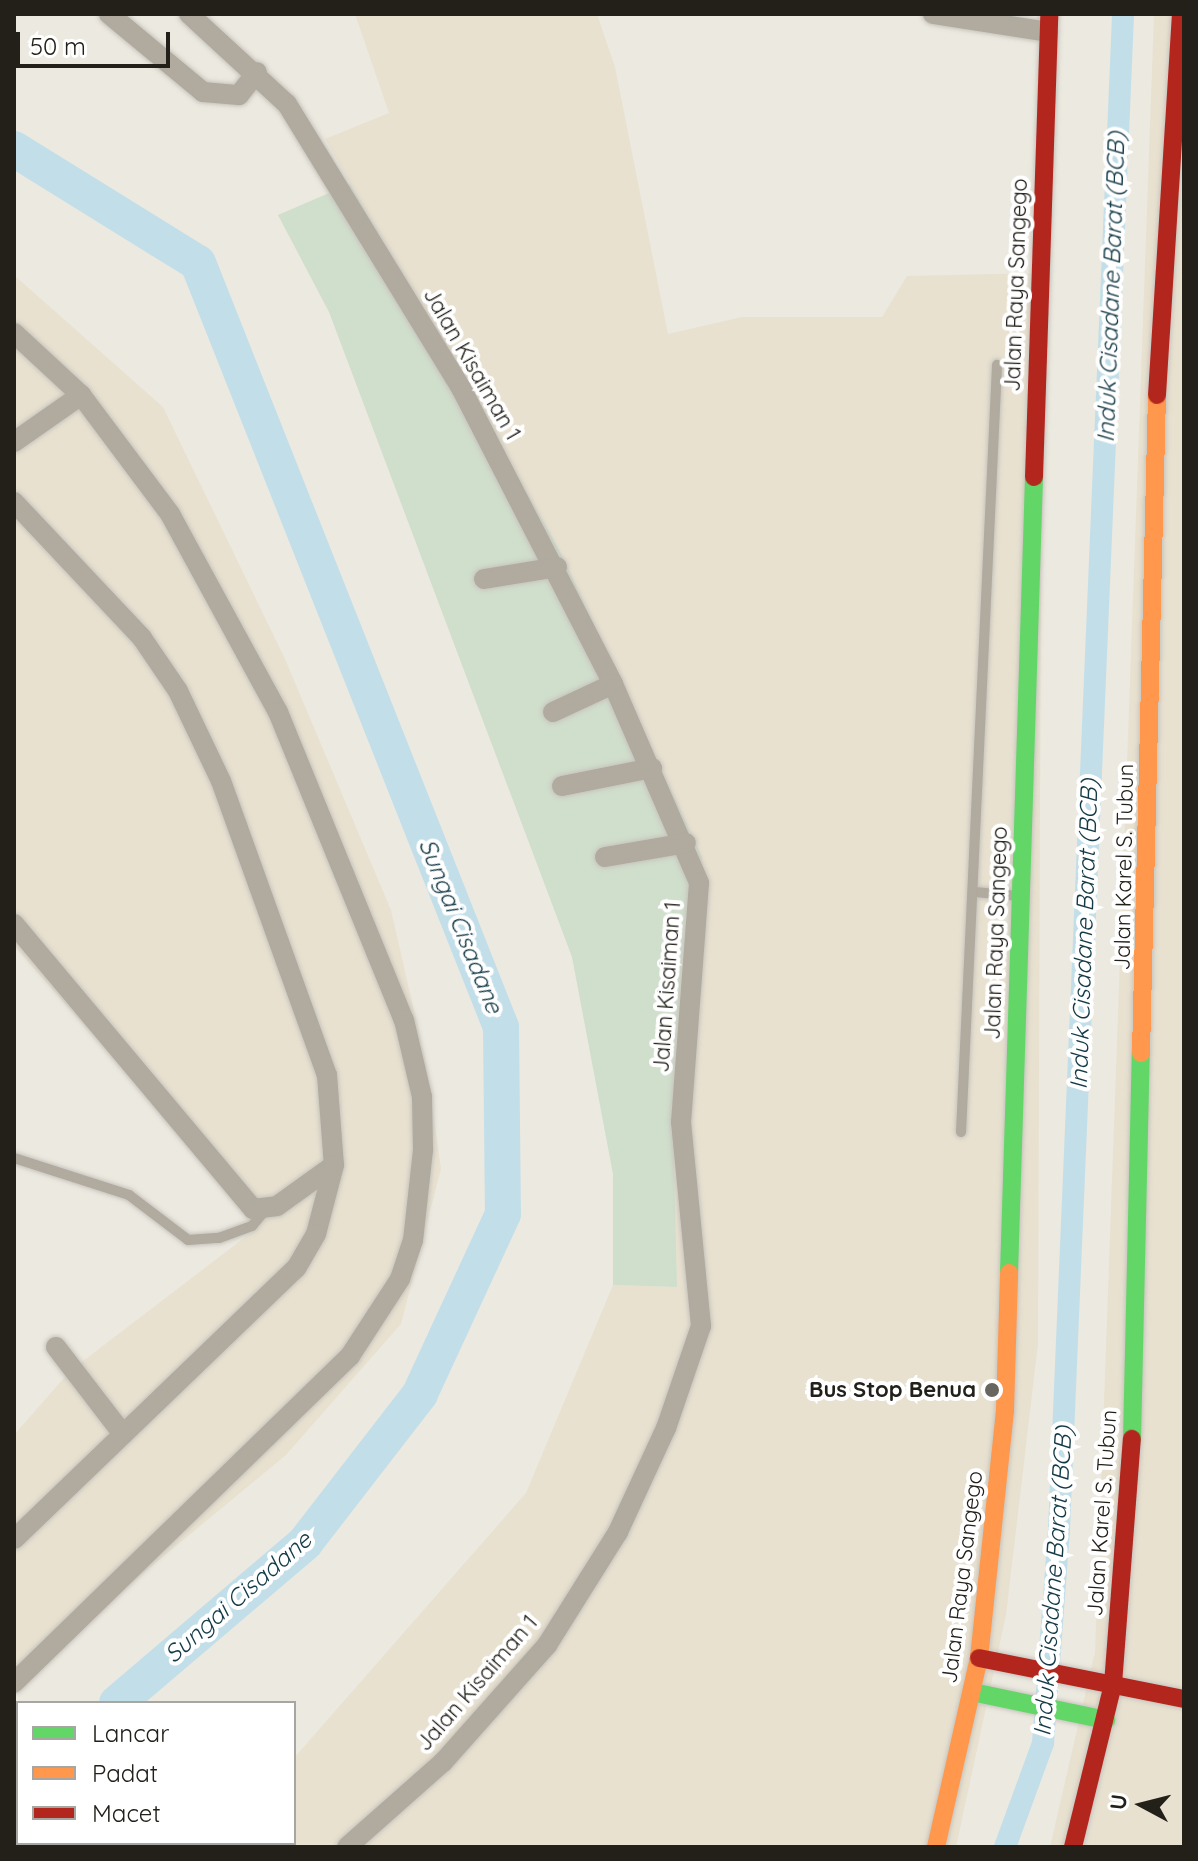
<!DOCTYPE html>
<html>
<head>
<meta charset="utf-8">
<style>
	body { margin:0 }
	#map { position:relative; width:1198px; height:1861px; overflow:hidden; background:#ece9e0; font-family:Quicksand,sans-serif }
	div>[style] { position:absolute }
	.built>* { inset:0; background:#e8e1d0 }
	.green>* { inset:0; background:#d0decc }
	.canal>* { height:22px; margin:-11px; padding:0 11px; transform-origin:11px; border-radius:11px; background:#c2dfe9 }
	.river>* { height:36px; margin:-18px; padding:0 18px; transform-origin:18px; border-radius:18px; background:#c2dfe9 }
	.roads { filter:drop-shadow(0 0 2px #c7c4bd) drop-shadow(0 0 2px #c7c4bd) }
	.lane>* { height:10px; margin:-5px; padding:0 5px; transform-origin:5px; border-radius:5px; background:#b0aa9f }
	.street>* { height:20px; margin:-10px; padding:0 10px; transform-origin:10px; border-radius:10px; background:#b0aa9f }
	.fast>* { height:18px; margin:-9px; padding:0 9px; transform-origin:9px; border-radius:9px; background:#63d668 }
	.slow>* { height:18px; margin:-9px; padding:0 9px; transform-origin:9px; border-radius:9px; background:#ff974d }
	.jam>* { height:18px; margin:-9px; padding:0 9px; transform-origin:9px; border-radius:9px; background:#b3261e }
	.dots>* { width:22px; height:22px; translate:-50% -50%; box-sizing:border-box; border:4px solid #fff; border-radius:50% }
	span { translate:-50% -50%; white-space:nowrap; text-align:center; line-height:1.15; -webkit-text-stroke:8px #fff; paint-order:stroke }
	.street-label { font-size:22px; color:#23201a }
	.poi-label { font-size:22px; color:#23201a; font-weight:700 }
	.right { translate:-100% -50%; text-align:right }
	.water-label { font-size:24px; color:#133946; font-style:italic }
	.frame { position:absolute; inset:0; border:16px solid #23201a; pointer-events:none }
	.legend { position:absolute; left:16px; top:1701px; width:280px; height:144px; box-sizing:border-box; background:#fff; border:2px solid #a7a6a3; margin:0; padding:10px 14px; list-style:none; font-size:24px; color:#23201a }
	.legend li { display:flex; align-items:center; gap:16px; height:40px }
	.legend b { width:40px; border:2px solid #a7a6a3 }
	.north { position:absolute; left:1102px; top:1765px; width:80px; height:80px; -webkit-text-stroke:6px #fff; paint-order:stroke; rotate:277deg; font-size:22px; font-weight:700; line-height:32px; text-align:center; color:#23201a }
	.north::after { content:''; display:block; margin:auto; width:28px; height:36px; background:#23201a; clip-path:polygon(50% 0,100% 100%,50% 72%,0 100%) }
	.scale { position:absolute; left:16px; top:32px; width:154px; height:36px; box-sizing:border-box; border:4px solid #23201a; border-top:0; padding-left:10px; font-size:24px; line-height:28px; white-space:nowrap; color:#23201a; -webkit-text-stroke:6px #fff; paint-order:stroke }
</style>
</head>
<body>
<div id="map">
	<div class="built">
		<i style="clip-path:polygon(355px 14px,597px 14px,615px 67px,668px 334px,742px 317px,882px 317px,907px 276px,1042px 273px,1038px 1344px,1006px 1615px,956px 1847px,174px 1847px,294px 1843px,294px 1758px,526px 1493px,613px 1285px,676px 1287px,559px 549px,325px 139px,389px 113px)"></i>
		<i style="clip-path:polygon(1154px 14px,1184px 14px,1184px 1847px,1050px 1847px,1095px 1652px)"></i>
		<i style="clip-path:polygon(14px 275px,163px 407px,285px 659px,391px 910px,426px 1063px,441px 1169px,401px 1324px,286px 1455px,14px 1680px,14px 1435px,70px 1371px,261px 1225px,14px 946px)"></i>
	</div>
	<div class="green">
		<i style="clip-path:polygon(350px 184px,559px 549px,702px 857px,673px 1122px,677px 1287px,613px 1285px,613px 1174px,572px 957px,329px 312px,278px 215px)"></i>
	</div>
	<div class="canal">
		<i style="left:1005px;top:1847px;width:111px;rotate:-69.9deg"></i>
		<i style="left:1043px;top:1743px;width:214px;rotate:-85.7deg"></i>
		<i style="left:1059px;top:1530px;width:1517px;rotate:-87.58deg"></i>
	</div>
	<div class="river">
		<i style="left:14px;top:149px;width:216px;rotate:31.8deg"></i>
		<i style="left:198px;top:263px;width:822px;rotate:68.37deg"></i>
		<i style="left:501px;top:1027px;width:187px;rotate:89.4deg"></i>
		<i style="left:503px;top:1214px;width:198px;rotate:114.8deg"></i>
		<i style="left:420px;top:1394px;width:188px;rotate:127.7deg"></i>
		<i style="left:305px;top:1543px;width:247px;rotate:139.6deg"></i>
		<i style="left:14px;top:1790px;width:5px;rotate:-37deg"></i>
	</div>
	<div class="roads">
		<div class="lane">
			<i style="left:974px;top:892px;width:46px;rotate:5deg"></i>
			<i style="left:961px;top:1132px;width:768px;rotate:-87.31deg"></i>
			<i style="left:14px;top:1158px;width:121px;rotate:17.8deg"></i>
			<i style="left:129px;top:1195px;width:74px;rotate:37.3deg"></i>
			<i style="left:188px;top:1240px;width:31px;rotate:-4deg"></i>
			<i style="left:219px;top:1238px;width:35px;rotate:-20deg"></i>
			<i style="left:252px;top:1226px;width:17px;rotate:-50deg"></i>
		</div>
		<div class="street">
			<i style="left:109px;top:14px;width:122px;rotate:39.7deg"></i>
			<i style="left:203px;top:92px;width:36px;rotate:5deg"></i>
			<i style="left:239px;top:95px;width:29px;rotate:-52deg"></i>
			<i style="left:189px;top:14px;width:133px;rotate:42.6deg"></i>
			<i style="left:287px;top:104px;width:333px;rotate:58.5deg"></i>
			<i style="left:461px;top:388px;width:333px;rotate:62.8deg"></i>
			<i style="left:613px;top:684px;width:217px;rotate:66.6deg"></i>
			<i style="left:699px;top:883px;width:240px;rotate:94.3deg"></i>
			<i style="left:681px;top:1122px;width:205px;rotate:84.4deg"></i>
			<i style="left:701px;top:1326px;width:108px;rotate:108.9deg"></i>
			<i style="left:666px;top:1428px;width:115px;rotate:114.8deg"></i>
			<i style="left:618px;top:1532px;width:133px;rotate:122.1deg"></i>
			<i style="left:547px;top:1645px;width:157px;rotate:131.6deg"></i>
			<i style="left:443px;top:1762px;width:128px;rotate:138.5deg"></i>
			<i style="left:933px;top:14px;width:116px;rotate:8.9deg"></i>
			<i style="left:14px;top:333px;width:91px;rotate:42.8deg"></i>
			<i style="left:81px;top:395px;width:149px;rotate:53.2deg"></i>
			<i style="left:170px;top:514px;width:226px;rotate:61.4deg"></i>
			<i style="left:278px;top:712px;width:333px;rotate:67.8deg"></i>
			<i style="left:404px;top:1020px;width:79px;rotate:76.8deg"></i>
			<i style="left:422px;top:1097px;width:53px;rotate:88.9deg"></i>
			<i style="left:423px;top:1150px;width:91px;rotate:96.3deg"></i>
			<i style="left:413px;top:1240px;width:41px;rotate:108.4deg"></i>
			<i style="left:400px;top:1279px;width:92px;rotate:123deg"></i>
			<i style="left:350px;top:1356px;width:469px;rotate:135.8deg"></i>
			<i style="left:14px;top:442px;width:82px;rotate:-35deg"></i>
			<i style="left:14px;top:502px;width:187px;rotate:46.7deg"></i>
			<i style="left:142px;top:638px;width:64px;rotate:55.8deg"></i>
			<i style="left:178px;top:691px;width:100px;rotate:64.5deg"></i>
			<i style="left:221px;top:781px;width:313px;rotate:70.2deg"></i>
			<i style="left:327px;top:1075px;width:90px;rotate:85.6deg"></i>
			<i style="left:334px;top:1165px;width:71px;rotate:104.6deg"></i>
			<i style="left:316px;top:1234px;width:39px;rotate:120deg"></i>
			<i style="left:296px;top:1268px;width:391px;rotate:136.1deg"></i>
			<i style="left:484px;top:579px;width:74px;rotate:-9.3deg"></i>
			<i style="left:553px;top:712px;width:66px;rotate:-25deg"></i>
			<i style="left:562px;top:786px;width:92px;rotate:-11.3deg"></i>
			<i style="left:605px;top:857px;width:82px;rotate:-9.8deg"></i>
			<i style="left:14px;top:924px;width:372px;rotate:50deg"></i>
			<i style="left:253px;top:1209px;width:24px;rotate:-7deg"></i>
			<i style="left:277px;top:1206px;width:70px;rotate:-35.7deg"></i>
			<i style="left:56px;top:1347px;width:108px;rotate:52.5deg"></i>
		</div>
		<div class="fast">
			<i style="left:1009px;top:1273px;width:796px;rotate:-88.2deg"></i>
			<i style="left:1132px;top:1439px;width:386px;rotate:-88.7deg"></i>
			<i style="left:972px;top:1692px;width:137px;rotate:11.8deg"></i>
		</div>
		<div class="slow">
			<i style="left:1141px;top:1053px;width:658px;rotate:-88.61deg"></i>
			<i style="left:936px;top:1847px;width:194px;rotate:-77.2deg"></i>
			<i style="left:979px;top:1658px;width:249px;rotate:-84deg"></i>
			<i style="left:1005px;top:1410px;width:137px;rotate:-88.3deg"></i>
		</div>
		<div class="jam">
			<i style="left:1157px;top:395px;width:382px;rotate:-86.4deg"></i>
			<i style="left:1034px;top:477px;width:463px;rotate:-88.1deg"></i>
			<i style="left:979px;top:1658px;width:209px;rotate:11.3deg"></i>
			<i style="left:1073px;top:1847px;width:168px;rotate:-76.2deg"></i>
			<i style="left:1113px;top:1684px;width:246px;rotate:-85.6deg"></i>
		</div>
	</div>
	<div class="dots">
		<i style="left:992px;top:1390px;background:#69665f"></i>
	</div>
	<div class="street-label">
		<span style="left:1016px;top:285px;rotate:-88deg">Jalan Raya Sangego</span>
		<span style="left:472px;top:364px;rotate:60deg">Jalan Kisaiman 1</span>
		<span style="left:1124px;top:867px;rotate:-89deg">Jalan Karel S. Tubun</span>
		<span style="left:996px;top:933px;rotate:-88deg">Jalan Raya Sangego</span>
		<span style="left:667px;top:987px;rotate:-86deg">Jalan Kisaiman 1</span>
		<span style="left:1102px;top:1513px;rotate:-86deg">Jalan Karel S. Tubun</span>
		<span style="left:962px;top:1577px;rotate:-83deg">Jalan Raya Sangego</span>
		<span style="left:477px;top:1683px;rotate:-49deg">Jalan Kisaiman 1</span>
	</div>
	<div class="poi-label">
		<span class="right" style="left:976px;top:1390px">Bus Stop Benua</span>
	</div>
	<div class="water-label">
		<span style="left:1111px;top:287px;rotate:-88deg">Induk Cisadane Barat (BCB)</span>
		<span style="left:461px;top:926px;rotate:68deg">Sungai Cisadane</span>
		<span style="left:1084px;top:934px;rotate:-88deg">Induk Cisadane Barat (BCB)</span>
		<span style="left:1053px;top:1581px;rotate:-86deg">Induk Cisadane Barat (BCB)</span>
		<span style="left:238px;top:1597px;rotate:-41deg">Sungai Cisadane</span>
	</div>
	<div class="frame"></div>
	<ul class="legend">
	<li><b style="height:10px;background:#63d668"></b>Lancar</li>
	<li><b style="height:10px;background:#ff974d"></b>Padat</li>
	<li><b style="height:10px;background:#b3261e"></b>Macet</li>
	</ul>
	<div class="north">U</div>
	<div class="scale">50 m</div>
</div>
</body>
</html>
